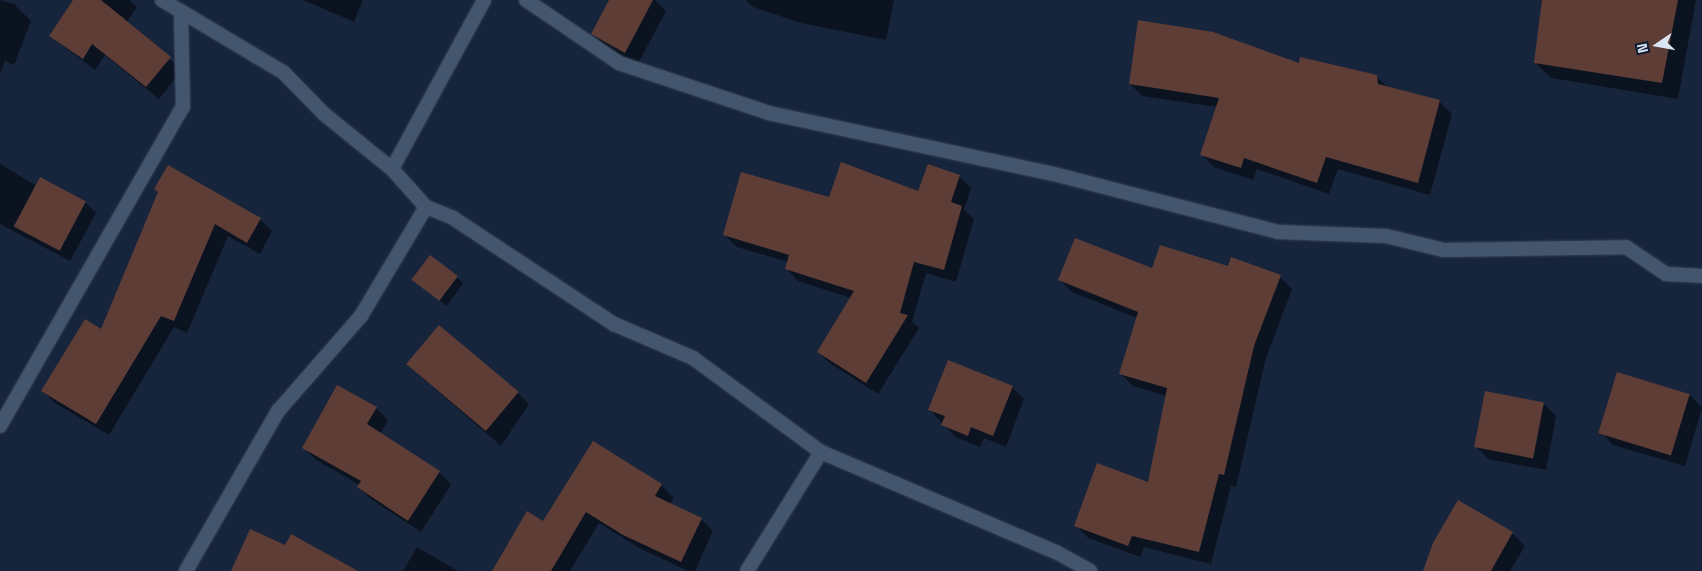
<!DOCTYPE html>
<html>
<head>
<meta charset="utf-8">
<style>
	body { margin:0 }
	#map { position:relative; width:1702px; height:571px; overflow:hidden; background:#16253c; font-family:"Space Grotesk",sans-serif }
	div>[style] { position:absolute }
	.shadow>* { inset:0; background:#0007 }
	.building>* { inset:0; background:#5e3d37; transform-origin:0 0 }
	.roads { filter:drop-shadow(0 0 1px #374154) drop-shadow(0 0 1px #374154) }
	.minor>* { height:14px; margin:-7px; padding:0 7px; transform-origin:7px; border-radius:7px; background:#44556e }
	span { translate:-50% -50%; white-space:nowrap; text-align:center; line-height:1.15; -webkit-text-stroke:4.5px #0d1b31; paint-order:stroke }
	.north { position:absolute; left:1632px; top:20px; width:50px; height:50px; -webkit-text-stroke:4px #0d1b31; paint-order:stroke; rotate:258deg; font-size:14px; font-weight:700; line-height:20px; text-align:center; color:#dbe5f4 }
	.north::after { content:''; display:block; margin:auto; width:18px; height:22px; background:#dbe5f4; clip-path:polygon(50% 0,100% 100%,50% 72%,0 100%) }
</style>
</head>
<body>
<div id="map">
	<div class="shadow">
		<i style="clip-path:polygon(0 0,14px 4px,31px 21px,14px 65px,5px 61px,0 75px)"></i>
		<i style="clip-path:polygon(74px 0,129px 0,137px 7px,127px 22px,182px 70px,159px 99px,105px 55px,95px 70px,50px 36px)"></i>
		<i style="clip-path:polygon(303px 0,363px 0,354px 22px)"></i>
		<i style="clip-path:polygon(611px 0,655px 0,666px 11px,638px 64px,605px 46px,593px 33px)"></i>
		<i style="clip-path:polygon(746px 0,894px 0,886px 40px,801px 23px,753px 7px)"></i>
		<i style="clip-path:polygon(1544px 0,1696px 0,1678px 99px,1551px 78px,1535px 63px)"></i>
		<i style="clip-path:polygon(1300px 65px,1376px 76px,1388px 88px,1440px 102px,1452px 114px,1430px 195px,1338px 169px,1329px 194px,1257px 169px,1253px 180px,1214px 167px,1201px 154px,1217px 107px,1142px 96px,1130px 84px)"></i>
		<i style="clip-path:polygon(0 164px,37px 186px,85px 202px,96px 213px,70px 261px,0 224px)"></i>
		<i style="clip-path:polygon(959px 176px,971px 188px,964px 210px,974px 219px,956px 282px,926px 273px,912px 322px,919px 328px,878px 394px,831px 364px,818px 352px,851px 298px,798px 281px,786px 268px,788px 262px,737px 247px,725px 235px,830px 199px,919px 192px)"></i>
		<i style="clip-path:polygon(159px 193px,260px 219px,272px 231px,260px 254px,228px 236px,187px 333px,174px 327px,109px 435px,55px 403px,43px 391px,102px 331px)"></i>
		<i style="clip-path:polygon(1229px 267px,1280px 277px,1292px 289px,1266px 358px,1236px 487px,1231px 486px,1211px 564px,1144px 547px,1140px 557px,1088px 538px,1076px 525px,1149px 484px,1167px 396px,1133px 386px,1120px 373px,1137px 318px,1072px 292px,1060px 280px,1153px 270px)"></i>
		<i style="clip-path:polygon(457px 277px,463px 283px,447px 306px,420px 286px)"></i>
		<i style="clip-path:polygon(419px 375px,518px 393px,529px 404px,501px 446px)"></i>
		<i style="clip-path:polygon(1012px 387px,1024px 399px,1006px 447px,984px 438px,980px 447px,955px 437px,930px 410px)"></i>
		<i style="clip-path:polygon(1690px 395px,1702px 408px,1685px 466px,1613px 445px,1601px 432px)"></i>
		<i style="clip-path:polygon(1544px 404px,1556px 416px,1546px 470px,1488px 459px,1476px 446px)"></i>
		<i style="clip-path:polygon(376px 408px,388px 420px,380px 434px,439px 472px,451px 485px,421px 532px,371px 499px,358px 487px,360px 485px,316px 460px,303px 447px)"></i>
		<i style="clip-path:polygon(661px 485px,674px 498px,670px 504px,701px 519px,713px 531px,695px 571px,688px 571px,637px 547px,599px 523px,570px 571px,493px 571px,544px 523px)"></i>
		<i style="clip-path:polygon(1458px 501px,1512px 533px,1525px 546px,1510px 571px,1423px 571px)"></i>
		<i style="clip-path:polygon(417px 547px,458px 571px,403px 571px)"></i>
	</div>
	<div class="building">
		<i style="clip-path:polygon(73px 0,101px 0,171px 57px,146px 87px,92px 44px,83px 59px,49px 36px)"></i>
		<i style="clip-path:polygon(609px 0,653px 0,625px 53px,591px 34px)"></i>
		<i style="clip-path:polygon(1542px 0,1678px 0,1662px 83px,1534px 63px)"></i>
		<i style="clip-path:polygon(1138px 20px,1213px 32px,1299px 63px,1300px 57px,1377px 75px,1378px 84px,1440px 100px,1418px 183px,1326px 157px,1317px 183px,1244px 158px,1241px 168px,1200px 155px,1219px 98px,1129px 84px)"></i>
		<i style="clip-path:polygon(841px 162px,918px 191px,928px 164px,960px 175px,951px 202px,962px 206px,944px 270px,914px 262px,900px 313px,908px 315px,866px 383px,817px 352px,854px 291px,785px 269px,789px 255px,723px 235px,741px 172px,829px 197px)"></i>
		<i style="clip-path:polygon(168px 165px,261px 218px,247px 243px,215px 224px,174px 321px,161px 316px,96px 424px,41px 391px,85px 319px,101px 329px,158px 192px,154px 189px)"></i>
		<i style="left:40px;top:177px;width:52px;height:56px;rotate:28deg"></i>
		<i style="clip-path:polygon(1075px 238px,1152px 268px,1160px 245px,1228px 266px,1231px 257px,1281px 275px,1254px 346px,1224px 475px,1219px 474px,1199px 552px,1132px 536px,1128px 546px,1074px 526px,1097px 463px,1148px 482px,1167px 388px,1119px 374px,1138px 312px,1058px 280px)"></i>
		<i style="left:430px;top:255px;width:35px;height:31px;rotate:37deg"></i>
		<i style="left:439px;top:325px;width:104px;height:51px;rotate:40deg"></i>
		<i style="clip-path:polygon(948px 360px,1013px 386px,993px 436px,971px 427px,968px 436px,941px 425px,945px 416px,928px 410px)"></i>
		<i style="left:1617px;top:372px;width:76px;height:64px;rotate:17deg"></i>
		<i style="clip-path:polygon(337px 385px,377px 407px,367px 424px,440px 471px,408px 521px,357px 487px,361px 481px,302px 448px)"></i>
		<i style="left:1485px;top:391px;width:60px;height:57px;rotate:11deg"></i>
		<i style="clip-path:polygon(593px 441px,662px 484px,655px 496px,702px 518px,681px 562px,623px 535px,586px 512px,551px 571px,492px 571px,527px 511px,543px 521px)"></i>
		<i style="clip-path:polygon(1458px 500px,1513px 532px,1491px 571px,1423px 571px,1433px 543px)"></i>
		<i style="clip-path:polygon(250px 529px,285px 545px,291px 534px,358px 571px,231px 571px)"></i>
	</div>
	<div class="roads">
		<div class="minor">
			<i style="left:162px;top:0;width:141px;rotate:30.8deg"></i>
			<i style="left:283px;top:72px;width:59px;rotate:45.7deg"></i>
			<i style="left:324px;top:114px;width:87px;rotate:39deg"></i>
			<i style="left:392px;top:169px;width:51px;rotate:48.2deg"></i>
			<i style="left:426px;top:207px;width:29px;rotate:22deg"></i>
			<i style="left:453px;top:218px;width:193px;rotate:33.4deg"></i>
			<i style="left:614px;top:324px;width:86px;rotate:23.3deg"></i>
			<i style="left:693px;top:358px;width:159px;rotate:36.3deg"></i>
			<i style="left:821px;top:452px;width:255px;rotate:23.1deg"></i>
			<i style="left:1056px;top:552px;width:39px;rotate:29deg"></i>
			<i style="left:526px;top:0;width:112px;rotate:34.1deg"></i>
			<i style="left:619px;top:63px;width:158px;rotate:18.4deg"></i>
			<i style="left:769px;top:113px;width:287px;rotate:12.1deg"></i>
			<i style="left:1050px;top:173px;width:236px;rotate:14.5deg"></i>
			<i style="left:1278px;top:232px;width:108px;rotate:2.1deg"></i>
			<i style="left:1386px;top:236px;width:60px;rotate:13.6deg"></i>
			<i style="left:1444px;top:250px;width:182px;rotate:-0.9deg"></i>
			<i style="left:1626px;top:247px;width:48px;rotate:34deg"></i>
			<i style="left:1666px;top:274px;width:36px;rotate:3deg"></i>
			<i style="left:392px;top:169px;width:192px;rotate:-61.4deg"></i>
			<i style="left:0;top:426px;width:368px;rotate:-60.2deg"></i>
			<i style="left:183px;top:107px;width:95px;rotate:-91.2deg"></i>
			<i style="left:186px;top:571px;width:185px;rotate:-60.1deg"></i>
			<i style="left:278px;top:411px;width:126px;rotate:-48.9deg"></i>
			<i style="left:361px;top:316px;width:127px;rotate:-59.2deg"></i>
			<i style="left:747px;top:571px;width:140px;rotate:-58.1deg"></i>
		</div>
	</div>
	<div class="north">N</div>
</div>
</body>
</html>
